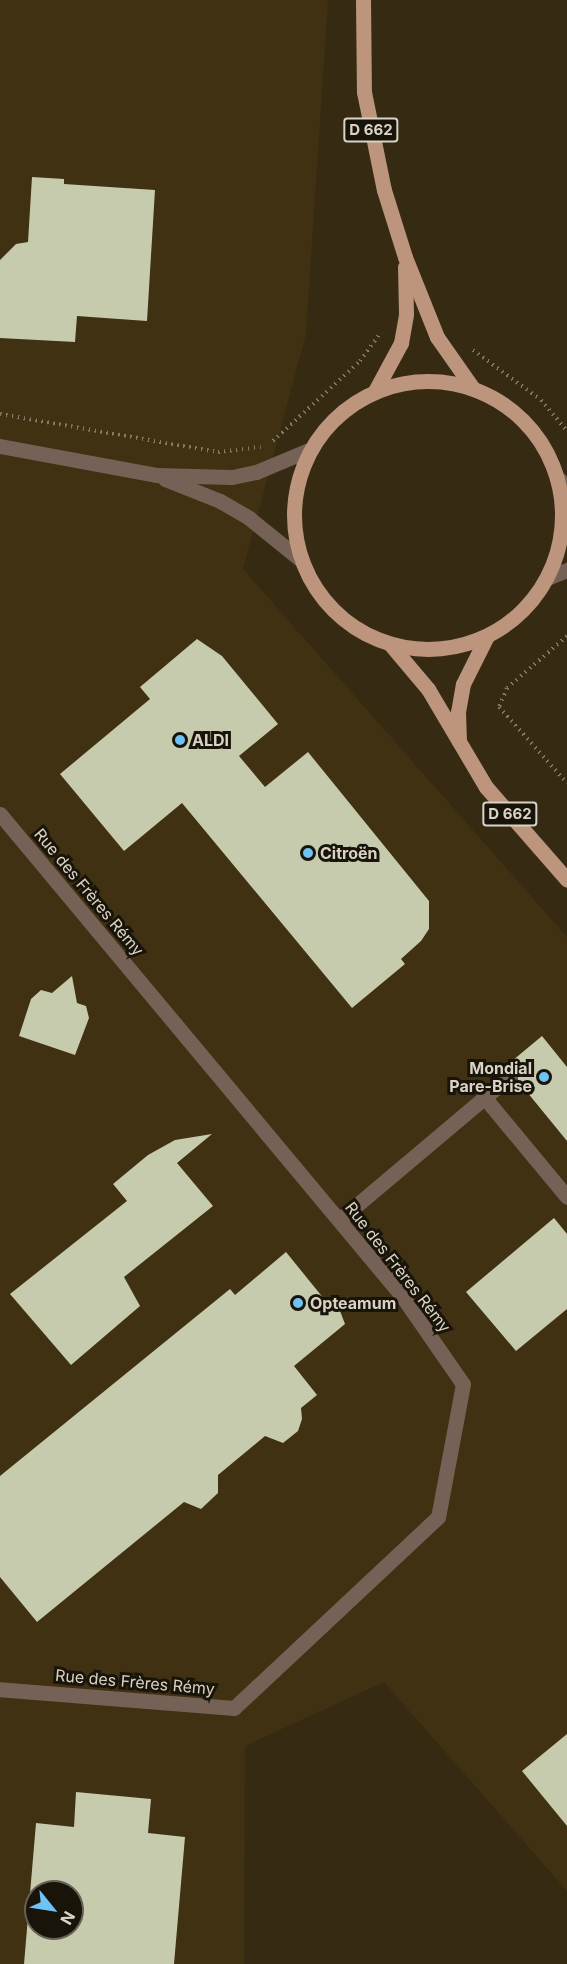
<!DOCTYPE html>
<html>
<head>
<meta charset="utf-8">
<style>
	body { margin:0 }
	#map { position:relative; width:567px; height:1964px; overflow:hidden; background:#362a13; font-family:Inter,sans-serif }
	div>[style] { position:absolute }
	.built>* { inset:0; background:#403112 }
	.building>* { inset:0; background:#c6cbad }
	.path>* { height:4px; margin-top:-2px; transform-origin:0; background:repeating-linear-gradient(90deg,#837966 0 1.5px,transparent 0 6px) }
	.minor>* { height:15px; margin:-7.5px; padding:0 7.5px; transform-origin:7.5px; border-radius:7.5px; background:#756155 }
	.major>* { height:15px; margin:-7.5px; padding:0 7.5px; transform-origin:7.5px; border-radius:7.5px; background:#bc957c }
	.major>.ring { margin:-7.5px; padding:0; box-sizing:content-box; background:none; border:15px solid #bc957c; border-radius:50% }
	.dots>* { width:16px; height:16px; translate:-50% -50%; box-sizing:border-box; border:3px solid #19140a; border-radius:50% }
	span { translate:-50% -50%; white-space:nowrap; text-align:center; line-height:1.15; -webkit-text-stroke:6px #19140a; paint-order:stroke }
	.shield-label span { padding:2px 4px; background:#19140a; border:2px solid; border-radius:4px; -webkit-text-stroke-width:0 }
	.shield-label { font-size:15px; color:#dad3c5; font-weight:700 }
	.poi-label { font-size:16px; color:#dad3c5; font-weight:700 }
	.left { translate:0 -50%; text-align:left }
	.right { translate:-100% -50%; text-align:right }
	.street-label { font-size:16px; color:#dad3c5 }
	.north { position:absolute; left:24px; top:1880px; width:60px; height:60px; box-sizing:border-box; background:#19140a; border:2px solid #666055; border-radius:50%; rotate:120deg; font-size:16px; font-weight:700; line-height:24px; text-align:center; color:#dad3c5 }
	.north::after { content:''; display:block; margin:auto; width:21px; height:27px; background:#6fc2f4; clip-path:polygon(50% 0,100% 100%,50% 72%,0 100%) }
</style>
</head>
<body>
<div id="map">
	<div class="built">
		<i style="clip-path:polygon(evenodd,0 0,328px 0,306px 334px,243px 569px,567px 937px,567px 1891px,384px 1682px,245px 1746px,244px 1964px,0 1964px,0 0,36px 1892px,72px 1892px,72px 1928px,36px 1928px,36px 1892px)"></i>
	</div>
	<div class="building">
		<i style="clip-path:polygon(32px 177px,64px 179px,64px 184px,155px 190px,147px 321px,77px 316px,75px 342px,0 338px,0 260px,16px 244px,28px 242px)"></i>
		<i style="clip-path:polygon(197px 639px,222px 656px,278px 724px,239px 756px,265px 787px,308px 752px,429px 901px,429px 929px,421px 941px,401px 959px,405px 964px,352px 1008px,182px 803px,124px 851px,60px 774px,150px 699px,140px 687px)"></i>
		<i style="clip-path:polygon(72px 976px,77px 1003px,86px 1006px,89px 1018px,75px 1055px,19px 1036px,31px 999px,41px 990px,52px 993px)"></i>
		<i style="clip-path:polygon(542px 1036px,567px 1067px,567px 1141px,518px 1081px,517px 1071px,506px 1066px)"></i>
		<i style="clip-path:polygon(212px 1134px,177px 1163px,213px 1206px,124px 1277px,140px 1306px,71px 1365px,10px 1294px,127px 1201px,113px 1184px,148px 1155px,175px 1140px)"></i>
		<i style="clip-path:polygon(554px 1218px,567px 1234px,567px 1309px,516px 1351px,466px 1292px)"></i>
		<i style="clip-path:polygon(286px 1252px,329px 1305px,340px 1311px,345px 1324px,294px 1366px,317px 1395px,301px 1408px,302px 1419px,298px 1431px,283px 1443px,265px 1436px,218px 1475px,218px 1493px,201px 1509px,184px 1502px,37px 1622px,0 1577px,0 1476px,230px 1289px,235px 1295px)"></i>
		<i style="clip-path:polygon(567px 1734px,567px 1826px,522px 1771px)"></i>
		<i style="clip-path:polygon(evenodd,76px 1792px,151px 1799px,148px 1833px,185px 1837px,174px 1964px,24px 1964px,36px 1823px,74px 1827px,76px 1792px,36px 1892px,72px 1892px,72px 1928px,36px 1928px,36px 1892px)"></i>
	</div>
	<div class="path">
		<i style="left:473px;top:350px;width:84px;rotate:36.3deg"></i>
		<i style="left:541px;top:400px;width:40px;rotate:50deg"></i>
		<i style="left:0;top:414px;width:221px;rotate:9.9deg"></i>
		<i style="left:218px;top:452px;width:43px;rotate:-6.6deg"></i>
		<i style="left:273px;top:441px;width:118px;rotate:-42.6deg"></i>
		<i style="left:360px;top:361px;width:36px;rotate:-54deg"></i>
		<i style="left:567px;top:636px;width:79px;rotate:139.1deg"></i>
		<i style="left:507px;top:688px;width:21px;rotate:113deg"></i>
		<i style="left:499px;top:707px;width:102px;rotate:48.2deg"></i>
	</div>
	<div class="minor">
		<i style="left:0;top:446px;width:160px;rotate:10.5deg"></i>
		<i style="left:157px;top:475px;width:75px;rotate:1.5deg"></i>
		<i style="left:232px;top:477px;width:25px;rotate:-12deg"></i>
		<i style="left:256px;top:472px;width:60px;rotate:-22.7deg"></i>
		<i style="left:557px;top:478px;width:12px;rotate:35deg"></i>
		<i style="left:165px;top:479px;width:59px;rotate:21.8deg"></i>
		<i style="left:220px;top:501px;width:34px;rotate:30deg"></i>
		<i style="left:249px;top:518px;width:67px;rotate:38.9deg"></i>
		<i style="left:547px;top:578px;width:22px;rotate:-22deg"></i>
		<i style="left:0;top:814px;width:628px;rotate:50.17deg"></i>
		<i style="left:402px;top:1296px;width:107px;rotate:55.3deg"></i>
		<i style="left:463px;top:1384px;width:135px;rotate:100.6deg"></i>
		<i style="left:438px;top:1517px;width:279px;rotate:136.9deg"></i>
		<i style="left:234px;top:1708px;width:235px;rotate:-175.4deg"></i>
		<i style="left:484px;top:1097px;width:130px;rotate:50.3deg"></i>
		<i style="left:339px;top:1220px;width:222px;rotate:-40.1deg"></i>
	</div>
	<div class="major">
		<i style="left:363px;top:0;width:92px;rotate:89.4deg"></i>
		<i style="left:364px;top:92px;width:100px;rotate:78.5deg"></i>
		<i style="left:384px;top:190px;width:70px;rotate:72.6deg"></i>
		<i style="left:405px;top:257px;width:86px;rotate:68.2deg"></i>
		<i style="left:437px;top:337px;width:61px;rotate:55deg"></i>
		<i class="ring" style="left:294px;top:381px;width:253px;height:253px"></i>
		<i style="left:375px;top:391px;width:55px;rotate:-61.6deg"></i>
		<i style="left:401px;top:343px;width:29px;rotate:-80deg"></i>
		<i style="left:406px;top:314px;width:47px;rotate:-91.2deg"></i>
		<i style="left:390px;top:644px;width:59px;rotate:49.8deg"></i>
		<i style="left:428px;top:689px;width:114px;rotate:59.4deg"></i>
		<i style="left:486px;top:787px;width:123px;rotate:48.9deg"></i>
		<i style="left:459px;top:741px;width:29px;rotate:-92deg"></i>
		<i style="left:458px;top:712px;width:28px;rotate:-80deg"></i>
		<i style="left:463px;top:684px;width:54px;rotate:-63.4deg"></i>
	</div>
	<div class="dots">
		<i style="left:180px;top:740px;background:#6fc2f4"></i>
		<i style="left:308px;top:853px;background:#6fc2f4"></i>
		<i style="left:544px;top:1077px;background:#6fc2f4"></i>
		<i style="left:298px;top:1303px;background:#6fc2f4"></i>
	</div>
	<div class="shield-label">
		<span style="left:371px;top:130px">D 662</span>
		<span style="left:510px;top:814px">D 662</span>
	</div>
	<div class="poi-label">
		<span class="left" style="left:192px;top:740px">ALDI</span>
		<span class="left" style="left:320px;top:853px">Citroën</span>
		<span class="right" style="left:532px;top:1077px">Mondial<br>Pare-Brise</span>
		<span class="left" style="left:310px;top:1303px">Opteamum</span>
	</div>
	<div class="street-label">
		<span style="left:89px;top:892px;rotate:50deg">Rue des Frères Rémy</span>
		<span style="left:398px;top:1267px;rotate:52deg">Rue des Frères Rémy</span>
		<span style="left:135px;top:1682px;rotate:5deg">Rue des Frères Rémy</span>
	</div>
	<div class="north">N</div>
</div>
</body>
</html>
